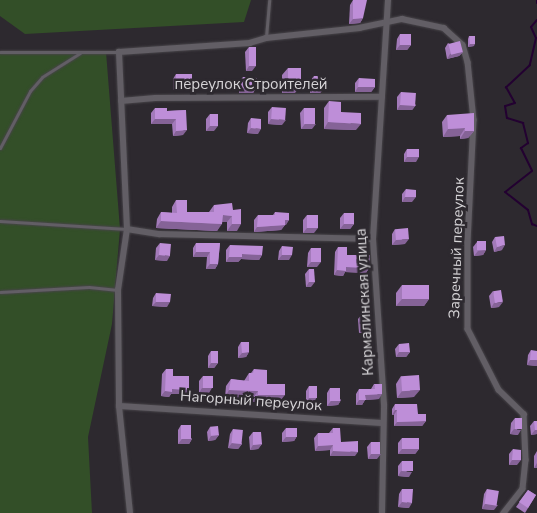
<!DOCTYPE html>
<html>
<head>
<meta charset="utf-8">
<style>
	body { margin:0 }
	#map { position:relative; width:537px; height:513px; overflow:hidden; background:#2d292f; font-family:"Nunito Sans",sans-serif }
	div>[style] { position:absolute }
	.green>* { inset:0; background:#334f28 }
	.stream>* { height:2px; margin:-1px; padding:0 1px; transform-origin:1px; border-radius:1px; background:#230131 }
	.roads { filter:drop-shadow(0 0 1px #474449) drop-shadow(0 0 1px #474449) }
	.service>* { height:3px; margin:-1.5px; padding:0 1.5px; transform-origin:1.5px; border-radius:1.5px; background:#625e65 }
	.minor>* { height:5.5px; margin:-2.75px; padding:0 2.75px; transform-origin:2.75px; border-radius:2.75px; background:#625e65 }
	.wall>* { inset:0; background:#a37aba }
	.shaded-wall>* { inset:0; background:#856397 }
	.building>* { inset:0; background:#be8ed8; transform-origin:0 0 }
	span { translate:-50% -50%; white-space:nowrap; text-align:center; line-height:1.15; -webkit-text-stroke:5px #2d292f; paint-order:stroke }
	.street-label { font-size:15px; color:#d6d4d7 }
</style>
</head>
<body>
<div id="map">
	<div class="green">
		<i style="clip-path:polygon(0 0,251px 0,244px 22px,25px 34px,0 16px)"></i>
		<i style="clip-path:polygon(106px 52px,120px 229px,112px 324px,88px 437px,92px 513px,0 513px,0 54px)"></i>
	</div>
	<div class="stream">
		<i style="left:537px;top:0;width:3px;rotate:90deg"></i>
		<i style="left:537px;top:20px;width:9px;rotate:131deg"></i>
		<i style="left:531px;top:27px;width:12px;rotate:66deg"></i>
		<i style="left:536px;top:38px;width:28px;rotate:103deg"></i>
		<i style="left:530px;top:65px;width:33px;rotate:137deg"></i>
		<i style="left:506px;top:87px;width:18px;rotate:61deg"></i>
		<i style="left:515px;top:103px;width:10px;rotate:163deg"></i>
		<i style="left:505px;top:106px;width:12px;rotate:81deg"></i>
		<i style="left:507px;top:118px;width:17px;rotate:17deg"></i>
		<i style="left:523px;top:123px;width:21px;rotate:76deg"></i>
		<i style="left:528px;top:143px;width:9px;rotate:144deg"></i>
		<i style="left:521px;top:148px;width:25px;rotate:64deg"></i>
		<i style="left:532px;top:171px;width:34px;rotate:142deg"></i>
		<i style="left:505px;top:192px;width:29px;rotate:38deg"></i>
		<i style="left:528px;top:210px;width:15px;rotate:74deg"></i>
		<i style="left:532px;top:224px;width:5px;rotate:22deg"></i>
	</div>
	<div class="roads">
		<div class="service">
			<i style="left:266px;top:37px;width:37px;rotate:-85deg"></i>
			<i style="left:0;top:52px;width:119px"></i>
			<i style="left:0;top:148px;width:64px;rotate:-62.2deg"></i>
			<i style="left:30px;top:91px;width:18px;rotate:-49deg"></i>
			<i style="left:42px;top:77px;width:45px;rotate:-32.3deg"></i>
			<i style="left:0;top:221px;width:127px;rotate:3.6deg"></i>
			<i style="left:0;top:292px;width:89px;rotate:-3.2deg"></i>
			<i style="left:89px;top:287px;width:29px;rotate:6deg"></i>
		</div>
		<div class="minor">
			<i style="left:121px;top:101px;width:34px;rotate:-5deg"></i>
			<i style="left:155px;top:98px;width:227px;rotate:-0.3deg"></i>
			<i style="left:127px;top:229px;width:33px;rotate:9deg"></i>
			<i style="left:160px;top:234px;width:213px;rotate:1.3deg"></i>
			<i style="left:119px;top:406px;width:264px;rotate:3.7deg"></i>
			<i style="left:130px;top:513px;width:108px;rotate:-95.9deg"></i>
			<i style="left:119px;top:406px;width:116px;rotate:-90.5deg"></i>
			<i style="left:118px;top:290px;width:62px;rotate:-81.6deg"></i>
			<i style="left:127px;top:229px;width:177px;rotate:-92.6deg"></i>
			<i style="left:119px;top:52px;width:131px;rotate:-3.9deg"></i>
			<i style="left:250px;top:43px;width:17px;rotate:-17deg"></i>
			<i style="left:266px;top:38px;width:94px;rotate:-6.1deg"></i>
			<i style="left:359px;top:28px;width:44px;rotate:-11.8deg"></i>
			<i style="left:402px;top:19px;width:43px;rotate:12.1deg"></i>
			<i style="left:444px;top:28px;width:25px;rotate:42deg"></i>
			<i style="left:463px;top:45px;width:18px;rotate:74deg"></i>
			<i style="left:468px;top:62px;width:58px;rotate:84.1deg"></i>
			<i style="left:474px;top:120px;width:122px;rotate:92.8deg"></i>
			<i style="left:468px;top:242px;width:87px;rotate:90deg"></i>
			<i style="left:468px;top:329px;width:68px;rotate:63.1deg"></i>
			<i style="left:499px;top:390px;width:35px;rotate:44deg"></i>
			<i style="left:524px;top:414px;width:46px;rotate:87.5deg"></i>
			<i style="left:526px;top:460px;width:29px;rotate:96deg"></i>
			<i style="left:523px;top:489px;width:31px;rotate:128deg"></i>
			<i style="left:382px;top:513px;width:108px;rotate:-88.9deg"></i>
			<i style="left:384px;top:405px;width:166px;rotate:-93.8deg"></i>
			<i style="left:373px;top:239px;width:239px;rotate:-86.4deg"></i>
		</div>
	</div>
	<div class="wall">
		<i style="clip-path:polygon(353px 0,363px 18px,360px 23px,349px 24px,350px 5px)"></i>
		<i style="clip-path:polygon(400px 34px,411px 45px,407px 50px,396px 50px,397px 39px)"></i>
		<i style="clip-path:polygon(469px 36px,474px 46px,468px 47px,468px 39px)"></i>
		<i style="clip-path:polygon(448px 43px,463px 52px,459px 56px,447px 59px,445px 48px)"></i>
		<i style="clip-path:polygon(249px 47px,252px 71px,246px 71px,245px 52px)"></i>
		<i style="clip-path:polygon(288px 68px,295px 93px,282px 93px,282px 75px)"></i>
		<i style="clip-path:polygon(176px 74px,188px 90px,173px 90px,173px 79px)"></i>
		<i style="clip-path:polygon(314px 76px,324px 88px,320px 93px,310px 93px,310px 81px)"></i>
		<i style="clip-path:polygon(243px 77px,256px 88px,253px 93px,239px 93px,239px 82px)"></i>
		<i style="clip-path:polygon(359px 78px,375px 87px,371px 92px,355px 92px,355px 83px)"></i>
		<i style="clip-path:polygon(401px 92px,416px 105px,412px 110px,397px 110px,397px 97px)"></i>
		<i style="clip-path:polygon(329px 101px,341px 112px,356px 130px,324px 129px,324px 108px)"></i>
		<i style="clip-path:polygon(272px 107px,282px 125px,268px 124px,268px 112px)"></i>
		<i style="clip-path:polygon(155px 108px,167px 111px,186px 110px,183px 135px,173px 136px,172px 124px,151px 124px,151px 113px)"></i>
		<i style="clip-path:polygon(304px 108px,312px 129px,301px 129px,300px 113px)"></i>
		<i style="clip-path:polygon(210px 114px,214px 131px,206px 131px,206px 119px)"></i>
		<i style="clip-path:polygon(447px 115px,474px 131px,468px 138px,460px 139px,460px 136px,443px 137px,442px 122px)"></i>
		<i style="clip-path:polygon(251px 118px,258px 134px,247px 133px,248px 123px)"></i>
		<i style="clip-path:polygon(407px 149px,416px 162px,404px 162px,404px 154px)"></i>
		<i style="clip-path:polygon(406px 189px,412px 202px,402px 202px,402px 194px)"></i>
		<i style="clip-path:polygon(176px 200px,187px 212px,209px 212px,214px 205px,233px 210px,237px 231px,227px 231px,227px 222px,222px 222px,217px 231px,156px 228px,157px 219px,161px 212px,172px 213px,172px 207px)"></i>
		<i style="clip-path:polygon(275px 212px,289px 220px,281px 230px,254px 232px,254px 220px,258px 215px,273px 215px)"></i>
		<i style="clip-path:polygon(344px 213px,354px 224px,350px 229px,340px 229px,340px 218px)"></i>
		<i style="clip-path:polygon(307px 215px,314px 233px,303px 233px,303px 220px)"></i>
		<i style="clip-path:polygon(395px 229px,405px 244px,392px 245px,392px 234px)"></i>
		<i style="clip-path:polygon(495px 237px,502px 250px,494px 252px,492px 242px)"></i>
		<i style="clip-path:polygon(477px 242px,486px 250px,483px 255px,474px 256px,473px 247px)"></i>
		<i style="clip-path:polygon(160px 243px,167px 261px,155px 260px,156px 248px)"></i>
		<i style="clip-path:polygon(196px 243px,220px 243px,218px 264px,215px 269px,206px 269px,207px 257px,193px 257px,193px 248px)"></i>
		<i style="clip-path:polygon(230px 245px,262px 255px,259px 260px,241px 259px,238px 262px,226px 262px,226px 250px)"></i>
		<i style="clip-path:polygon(282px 246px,289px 260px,278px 260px,279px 251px)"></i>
		<i style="clip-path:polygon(338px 247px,347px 255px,369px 268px,366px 273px,345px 272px,343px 276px,334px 275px,335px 252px)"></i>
		<i style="clip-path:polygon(311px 248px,317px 267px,307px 267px,308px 253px)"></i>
		<i style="clip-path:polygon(309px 269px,311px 287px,306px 287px,305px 274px)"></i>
		<i style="clip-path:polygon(402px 285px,429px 299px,424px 306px,396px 306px,396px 293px)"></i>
		<i style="clip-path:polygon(493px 291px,499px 307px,491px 308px,489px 296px)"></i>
		<i style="clip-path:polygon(156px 293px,167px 307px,152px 306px,153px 298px)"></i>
		<i style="clip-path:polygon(362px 314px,372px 328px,368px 333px,359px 333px,358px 319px)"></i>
		<i style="clip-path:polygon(241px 342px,249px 352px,246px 357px,238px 358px,238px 347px)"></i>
		<i style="clip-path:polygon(399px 344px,410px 352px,406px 357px,396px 357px,395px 349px)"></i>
		<i style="clip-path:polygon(531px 350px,537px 366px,527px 365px,528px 355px)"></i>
		<i style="clip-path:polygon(211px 351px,218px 363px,214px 368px,208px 368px,208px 356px)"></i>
		<i style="clip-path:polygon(166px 369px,173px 376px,186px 394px,171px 394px,169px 397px,161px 396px,162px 374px)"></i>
		<i style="clip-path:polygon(254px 369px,267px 384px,280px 401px,253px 402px,253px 398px,225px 397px,226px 386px,231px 379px,244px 381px,249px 373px,251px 373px)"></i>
		<i style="clip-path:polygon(203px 376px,209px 393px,199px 393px,199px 381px)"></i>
		<i style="clip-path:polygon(401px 376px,414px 397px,397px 398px,396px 384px)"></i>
		<i style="clip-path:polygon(374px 384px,379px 399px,365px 400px,362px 405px,356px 405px,356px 394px,359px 389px,371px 389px)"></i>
		<i style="clip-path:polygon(309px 386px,314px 402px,306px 403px,306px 391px)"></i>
		<i style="clip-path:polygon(330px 388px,341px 400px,338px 405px,327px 406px,327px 393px)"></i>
		<i style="clip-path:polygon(395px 404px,418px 414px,426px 421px,422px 426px,394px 426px,394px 415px,392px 415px,392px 409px)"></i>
		<i style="clip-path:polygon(515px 418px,518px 435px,510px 434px,511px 423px)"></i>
		<i style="clip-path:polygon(534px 421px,537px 421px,537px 434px,531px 435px,530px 426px)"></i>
		<i style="clip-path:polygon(181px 425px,192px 439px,189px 444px,178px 444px,178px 430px)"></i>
		<i style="clip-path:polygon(210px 427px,219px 435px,215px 440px,208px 441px,207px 432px)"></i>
		<i style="clip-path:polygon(286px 428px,297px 436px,294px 441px,282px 442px,282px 433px)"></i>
		<i style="clip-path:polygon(333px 428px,341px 442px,355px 456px,330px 456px,330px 450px,315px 451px,314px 438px,318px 433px,329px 433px)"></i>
		<i style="clip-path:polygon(233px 429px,242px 444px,238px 449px,228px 448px,230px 434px)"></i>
		<i style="clip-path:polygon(253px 432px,262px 444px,258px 449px,250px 450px,249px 437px)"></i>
		<i style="clip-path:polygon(402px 438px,419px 449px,415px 454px,398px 454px,398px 443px)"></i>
		<i style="clip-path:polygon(371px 442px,377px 459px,368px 459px,367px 447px)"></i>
		<i style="clip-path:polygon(513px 449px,517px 465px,509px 465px,509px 454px)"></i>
		<i style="clip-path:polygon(537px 451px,537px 468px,534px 468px,534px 456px)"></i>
		<i style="clip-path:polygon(402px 461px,409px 477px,398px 476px,398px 466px)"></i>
		<i style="clip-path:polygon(402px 489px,409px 508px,398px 507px,399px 494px)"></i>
		<i style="clip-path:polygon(487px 489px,494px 510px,482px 509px,484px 494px)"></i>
		<i style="clip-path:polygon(528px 490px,536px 495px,525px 513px,516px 507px)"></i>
	</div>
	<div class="shaded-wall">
		<i style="clip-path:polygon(363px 18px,360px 23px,349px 24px,353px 19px)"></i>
		<i style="clip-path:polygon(470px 44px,475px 44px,474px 46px,468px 47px)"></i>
		<i style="clip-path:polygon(400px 45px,411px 45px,407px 50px,396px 50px)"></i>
		<i style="clip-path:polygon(463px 52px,459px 56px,447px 59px,450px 54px)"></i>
		<i style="clip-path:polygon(249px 66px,256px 66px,252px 71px,246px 71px)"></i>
		<i style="clip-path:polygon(176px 85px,192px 85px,188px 90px,173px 90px)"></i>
		<i style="clip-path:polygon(287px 85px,301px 85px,295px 93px,282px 93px)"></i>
		<i style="clip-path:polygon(358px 87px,375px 87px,371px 92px,355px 92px)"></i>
		<i style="clip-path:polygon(242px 88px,256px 88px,253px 93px,239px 93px)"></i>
		<i style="clip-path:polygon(313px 88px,324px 88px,320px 93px,310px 93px)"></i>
		<i style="clip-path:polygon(400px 105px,416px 105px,412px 110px,397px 110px)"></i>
		<i style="clip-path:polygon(155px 119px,176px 119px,172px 124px,151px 124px)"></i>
		<i style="clip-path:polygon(271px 119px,286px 120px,282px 125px,268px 124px)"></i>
		<i style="clip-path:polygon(328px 122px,361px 124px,356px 130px,324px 129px)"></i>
		<i style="clip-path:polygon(305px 124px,316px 124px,312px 129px,301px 129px)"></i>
		<i style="clip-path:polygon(210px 126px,218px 126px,214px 131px,206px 131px)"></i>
		<i style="clip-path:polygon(251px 128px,261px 129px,258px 134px,247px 133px)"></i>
		<i style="clip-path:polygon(465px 128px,460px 136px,443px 137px,448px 129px)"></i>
		<i style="clip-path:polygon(187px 130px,183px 135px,173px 136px,176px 131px)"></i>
		<i style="clip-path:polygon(465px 131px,474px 131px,468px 138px,460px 139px)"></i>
		<i style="clip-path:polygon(407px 157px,419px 157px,416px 162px,404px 162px)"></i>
		<i style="clip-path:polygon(405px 197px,416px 197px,412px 202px,402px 202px)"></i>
		<i style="clip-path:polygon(223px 215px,232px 216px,227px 222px,218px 222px)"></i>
		<i style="clip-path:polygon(285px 220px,289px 220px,286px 225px,282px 225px)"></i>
		<i style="clip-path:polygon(161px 221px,222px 224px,217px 231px,156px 228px)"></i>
		<i style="clip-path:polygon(232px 224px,241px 224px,237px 231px,227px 231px)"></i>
		<i style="clip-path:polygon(344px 224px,354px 224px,350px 229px,340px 229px)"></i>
		<i style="clip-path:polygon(285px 225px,281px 230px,254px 232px,257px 227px)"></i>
		<i style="clip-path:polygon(307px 228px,318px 228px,314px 233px,303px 233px)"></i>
		<i style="clip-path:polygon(409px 239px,405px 244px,392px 245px,396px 240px)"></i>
		<i style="clip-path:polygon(505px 245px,502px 250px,494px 252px,497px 247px)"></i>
		<i style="clip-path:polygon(486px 250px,483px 255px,474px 256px,478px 251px)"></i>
		<i style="clip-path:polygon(196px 252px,210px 252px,207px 257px,193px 257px)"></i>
		<i style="clip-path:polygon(242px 254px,262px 255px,259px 260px,241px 259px,238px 262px,226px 262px,229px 257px)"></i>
		<i style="clip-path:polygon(159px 255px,170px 256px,167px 261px,155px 260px)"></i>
		<i style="clip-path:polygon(282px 255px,292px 255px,289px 260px,278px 260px)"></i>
		<i style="clip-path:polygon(311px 262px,321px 262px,317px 267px,307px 267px)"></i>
		<i style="clip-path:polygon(210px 264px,218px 264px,215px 269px,206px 269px)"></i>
		<i style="clip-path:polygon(346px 267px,369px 268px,366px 273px,345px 272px,343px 276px,334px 275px,337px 270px)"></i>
		<i style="clip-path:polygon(309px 282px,315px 282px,311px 287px,306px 287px)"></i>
		<i style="clip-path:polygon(402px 299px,429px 299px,424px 306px,396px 306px)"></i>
		<i style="clip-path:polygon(156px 302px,170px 302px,167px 307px,152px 306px)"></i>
		<i style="clip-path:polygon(503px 302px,499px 307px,491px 308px,494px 303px)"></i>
		<i style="clip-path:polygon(362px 328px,372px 328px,368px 333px,359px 333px)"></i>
		<i style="clip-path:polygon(249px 352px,246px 357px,238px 358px,242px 353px)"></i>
		<i style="clip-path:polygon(399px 352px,410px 352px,406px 357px,396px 357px)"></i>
		<i style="clip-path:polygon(530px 360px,537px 360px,537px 366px,527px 365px)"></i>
		<i style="clip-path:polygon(211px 363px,218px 363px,214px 368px,208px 368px)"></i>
		<i style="clip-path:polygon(202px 388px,212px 388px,209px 393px,199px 393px)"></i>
		<i style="clip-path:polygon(172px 389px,189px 390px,186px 394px,171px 394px,169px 397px,161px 396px,165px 391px)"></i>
		<i style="clip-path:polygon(229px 390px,258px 391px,253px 398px,225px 397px)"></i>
		<i style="clip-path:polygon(420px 390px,414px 397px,397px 398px,402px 391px)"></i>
		<i style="clip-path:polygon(382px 394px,379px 399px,365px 400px,362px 405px,356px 405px,359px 400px,365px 395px)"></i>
		<i style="clip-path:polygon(258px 395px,285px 395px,280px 401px,253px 402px)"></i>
		<i style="clip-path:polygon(317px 397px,314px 402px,306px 403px,309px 398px)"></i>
		<i style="clip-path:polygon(341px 400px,338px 405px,327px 406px,331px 401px)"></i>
		<i style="clip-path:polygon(395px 410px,397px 410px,394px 415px,392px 415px)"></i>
		<i style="clip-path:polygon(426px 421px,422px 426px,394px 426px,397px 422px)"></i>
		<i style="clip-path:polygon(514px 429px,521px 430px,518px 435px,510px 434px)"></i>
		<i style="clip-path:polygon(535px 430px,537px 430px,537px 434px,531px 435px)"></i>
		<i style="clip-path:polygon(219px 435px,215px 440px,208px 441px,211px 436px)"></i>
		<i style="clip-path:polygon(297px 436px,294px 441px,282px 442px,286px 437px)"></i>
		<i style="clip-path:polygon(182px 439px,192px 439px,189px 444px,178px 444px)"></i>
		<i style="clip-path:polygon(232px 443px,242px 444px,238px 449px,228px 448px)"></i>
		<i style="clip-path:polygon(262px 444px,258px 449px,250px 450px,253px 445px)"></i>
		<i style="clip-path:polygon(333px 445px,330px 450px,315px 451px,318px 446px)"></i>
		<i style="clip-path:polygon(402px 449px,419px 449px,415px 454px,398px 454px)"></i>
		<i style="clip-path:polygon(333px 451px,358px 452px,355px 456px,330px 456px)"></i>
		<i style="clip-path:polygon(371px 454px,381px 454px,377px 459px,368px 459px)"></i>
		<i style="clip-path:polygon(512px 460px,521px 460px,517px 465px,509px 465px)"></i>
		<i style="clip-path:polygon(537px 463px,537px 468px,534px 468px)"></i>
		<i style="clip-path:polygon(401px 471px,412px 472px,409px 477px,398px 476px)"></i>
		<i style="clip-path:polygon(402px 502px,412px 503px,409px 508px,398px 507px)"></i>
		<i style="clip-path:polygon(485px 504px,498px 505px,494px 510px,482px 509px)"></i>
	</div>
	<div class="building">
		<i style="clip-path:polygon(353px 0,367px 0,363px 18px,353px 19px)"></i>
		<i style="left:400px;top:34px;width:11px;height:11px"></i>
		<i style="clip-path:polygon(469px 36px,475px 36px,475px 44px,470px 44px)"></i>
		<i style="left:460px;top:41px;width:11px;height:12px;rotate:75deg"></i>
		<i style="left:249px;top:47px;width:7px;height:19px"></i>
		<i style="left:288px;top:68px;width:13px;height:17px"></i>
		<i style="left:176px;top:74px;width:16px;height:11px"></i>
		<i style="left:314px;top:76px;width:10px;height:12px"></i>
		<i style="left:243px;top:77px;width:14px;height:11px;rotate:4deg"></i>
		<i style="clip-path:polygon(359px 78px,375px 79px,375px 87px,358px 87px)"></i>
		<i style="left:401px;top:92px;width:15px;height:13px;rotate:4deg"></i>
		<i style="clip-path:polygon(329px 101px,341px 102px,341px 112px,361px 113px,361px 124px,328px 122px)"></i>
		<i style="left:272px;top:107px;width:14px;height:12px;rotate:4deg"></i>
		<i style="clip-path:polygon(155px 108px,167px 108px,167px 111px,186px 110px,187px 130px,176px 131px,176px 119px,155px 119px)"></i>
		<i style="left:304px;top:108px;width:11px;height:16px"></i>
		<i style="clip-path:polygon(474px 113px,474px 131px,465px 131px,465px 128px,448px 129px,447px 115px)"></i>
		<i style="left:210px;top:114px;width:8px;height:12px"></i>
		<i style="clip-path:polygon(251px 118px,261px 119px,261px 129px,251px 128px)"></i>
		<i style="left:407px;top:149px;width:12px;height:8px"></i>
		<i style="clip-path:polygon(406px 189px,416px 190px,416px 197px,405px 197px)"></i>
		<i style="clip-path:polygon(176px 200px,187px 200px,187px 212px,214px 212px,214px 205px,232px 203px,233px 210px,241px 209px,241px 224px,232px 224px,232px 216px,223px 215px,222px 224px,161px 221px,161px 212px,177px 213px)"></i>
		<i style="clip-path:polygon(275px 212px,289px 213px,289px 220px,285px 220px,285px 225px,257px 227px,258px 215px,275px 215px)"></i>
		<i style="left:344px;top:213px;width:10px;height:11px"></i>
		<i style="left:307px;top:215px;width:11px;height:13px"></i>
		<i style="left:408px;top:228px;width:11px;height:13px;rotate:85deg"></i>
		<i style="clip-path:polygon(504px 236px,505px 245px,497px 247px,495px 237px)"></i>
		<i style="left:486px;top:241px;width:9px;height:9px;rotate:90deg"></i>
		<i style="left:160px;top:243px;width:11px;height:12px;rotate:5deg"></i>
		<i style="clip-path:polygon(196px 243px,220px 243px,218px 264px,210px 264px,210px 252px,196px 252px)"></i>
		<i style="clip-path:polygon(230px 245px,263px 246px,262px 255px,242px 254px,242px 257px,229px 257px)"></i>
		<i style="clip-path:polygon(282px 246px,293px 247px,292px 255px,282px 255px)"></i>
		<i style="clip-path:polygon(338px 247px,347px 247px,347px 255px,370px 255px,369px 268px,346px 267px,346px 271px,337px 270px)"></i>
		<i style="left:311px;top:248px;width:10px;height:14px"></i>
		<i style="clip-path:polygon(309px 269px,314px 269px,315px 282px,309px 282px)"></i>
		<i style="left:402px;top:285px;width:27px;height:14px"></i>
		<i style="left:501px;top:290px;width:12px;height:8px;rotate:81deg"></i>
		<i style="clip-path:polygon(156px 293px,171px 294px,170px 302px,156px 302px)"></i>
		<i style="clip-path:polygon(371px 313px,372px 328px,362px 328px,362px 314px)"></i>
		<i style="clip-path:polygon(241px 342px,249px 342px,249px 352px,242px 353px)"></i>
		<i style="clip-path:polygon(409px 343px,410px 352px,399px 352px,399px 344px)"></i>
		<i style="clip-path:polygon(531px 350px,537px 351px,537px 360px,530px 360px)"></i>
		<i style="left:211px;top:351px;width:7px;height:12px"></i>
		<i style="clip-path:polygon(166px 369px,173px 369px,173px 376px,189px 376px,189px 390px,172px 389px,172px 392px,165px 391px)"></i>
		<i style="clip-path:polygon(254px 369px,267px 370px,267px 384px,285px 384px,285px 395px,258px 395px,258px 391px,229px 390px,231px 379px,249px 381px,249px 373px,253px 373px)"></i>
		<i style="left:419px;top:375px;width:15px;height:18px;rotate:86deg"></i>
		<i style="left:203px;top:376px;width:10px;height:12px"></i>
		<i style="clip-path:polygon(374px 384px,382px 384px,382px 394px,365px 395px,366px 400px,359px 400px,359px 389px,375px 389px)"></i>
		<i style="left:309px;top:386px;width:8px;height:12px"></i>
		<i style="left:330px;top:388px;width:10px;height:13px"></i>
		<i style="clip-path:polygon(395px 404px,417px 404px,418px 414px,426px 414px,426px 421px,397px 422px,397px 410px,395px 410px)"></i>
		<i style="left:515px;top:418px;width:7px;height:11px"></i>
		<i style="clip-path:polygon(534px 421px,537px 421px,537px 430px,535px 430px)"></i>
		<i style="left:181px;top:425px;width:10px;height:14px"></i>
		<i style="left:218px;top:426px;width:9px;height:8px;rotate:84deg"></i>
		<i style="left:286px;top:428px;width:11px;height:9px"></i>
		<i style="clip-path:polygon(333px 428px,340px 428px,341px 442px,358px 441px,358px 452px,333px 451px,333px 445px,318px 446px,318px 433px,333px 433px)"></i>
		<i style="left:233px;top:429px;width:10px;height:14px;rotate:6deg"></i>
		<i style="clip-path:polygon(253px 432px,261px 432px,262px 444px,253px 445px)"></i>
		<i style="left:402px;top:438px;width:17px;height:11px"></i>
		<i style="left:371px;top:442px;width:9px;height:12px"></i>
		<i style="clip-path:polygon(513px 449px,521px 450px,521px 460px,512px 460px)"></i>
		<i style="left:402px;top:461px;width:11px;height:10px"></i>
		<i style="clip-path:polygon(402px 489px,413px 489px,412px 503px,402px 502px)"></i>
		<i style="left:487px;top:489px;width:12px;height:15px;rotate:9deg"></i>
		<i style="clip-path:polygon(528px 490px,536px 495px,528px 508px,519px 502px)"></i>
	</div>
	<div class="street-label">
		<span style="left:251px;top:85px">переулок Строителей</span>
		<span style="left:457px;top:248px;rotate:-88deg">Заречный переулок</span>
		<span style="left:365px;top:302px;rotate:-93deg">Кармалинская улица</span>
		<span style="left:251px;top:401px;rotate:4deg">Нагорный переулок</span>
	</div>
</div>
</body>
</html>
